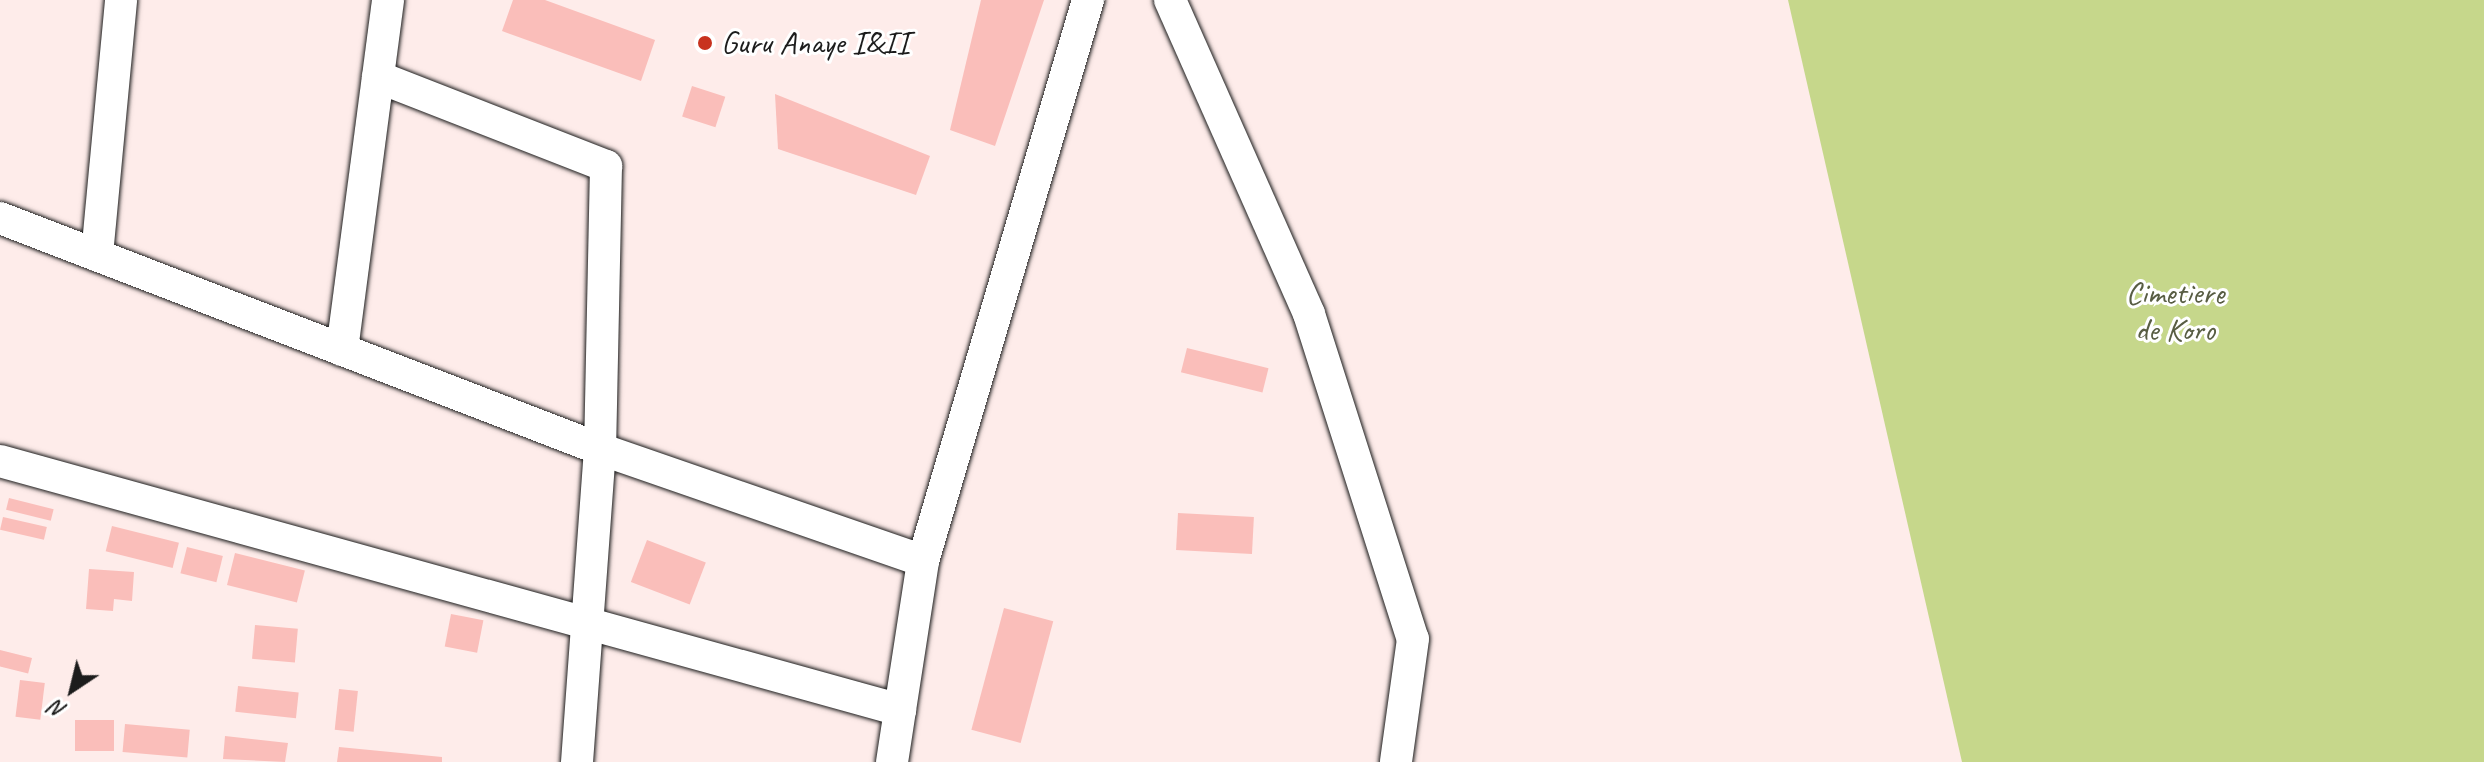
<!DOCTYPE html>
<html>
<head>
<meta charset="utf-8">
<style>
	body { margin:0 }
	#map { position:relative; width:2484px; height:762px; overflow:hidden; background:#feecea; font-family:Caveat,sans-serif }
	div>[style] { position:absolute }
	.green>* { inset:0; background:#c6d78b }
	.building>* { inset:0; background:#fabeba; transform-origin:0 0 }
	.roads { filter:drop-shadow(0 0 2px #1c1c1c) drop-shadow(0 0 2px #1c1c1c) }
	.street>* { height:32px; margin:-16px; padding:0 16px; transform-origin:16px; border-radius:16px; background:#fff }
	.dots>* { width:22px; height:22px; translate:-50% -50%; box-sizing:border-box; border:4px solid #fff; border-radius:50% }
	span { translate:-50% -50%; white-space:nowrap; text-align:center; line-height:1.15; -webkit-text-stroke:6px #fff; paint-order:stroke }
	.poi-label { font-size:32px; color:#1c1c1c }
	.left { translate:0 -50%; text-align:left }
	.park-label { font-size:32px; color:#585d43 }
	.north { position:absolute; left:32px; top:650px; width:80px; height:80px; -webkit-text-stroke:6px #fff; paint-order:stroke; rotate:215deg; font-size:22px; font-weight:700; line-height:32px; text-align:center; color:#1c1c1c }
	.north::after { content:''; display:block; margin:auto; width:28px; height:36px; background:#1c1c1c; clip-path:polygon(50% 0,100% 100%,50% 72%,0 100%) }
</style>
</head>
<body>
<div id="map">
	<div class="green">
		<i style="clip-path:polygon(1788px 0,2484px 0,2484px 762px,1962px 762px)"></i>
	</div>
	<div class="building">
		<i style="clip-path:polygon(513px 0,545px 0,655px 40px,641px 81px,502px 31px)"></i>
		<i style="clip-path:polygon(981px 0,1044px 0,995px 146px,950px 130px)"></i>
		<i style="left:692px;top:86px;width:35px;height:32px;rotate:18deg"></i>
		<i style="clip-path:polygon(775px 94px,930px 156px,916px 195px,778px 149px)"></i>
		<i style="left:1187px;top:348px;width:84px;height:25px;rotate:14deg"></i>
		<i style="left:9px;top:498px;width:46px;height:12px;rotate:14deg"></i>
		<i style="left:1178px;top:513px;width:76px;height:37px;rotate:3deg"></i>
		<i style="left:3px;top:517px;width:45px;height:13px;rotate:13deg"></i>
		<i style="left:112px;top:526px;width:69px;height:26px;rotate:14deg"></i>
		<i style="left:647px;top:540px;width:63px;height:45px;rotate:21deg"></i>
		<i style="left:187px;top:547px;width:37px;height:27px;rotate:14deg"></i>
		<i style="left:235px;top:553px;width:72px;height:33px;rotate:14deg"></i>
		<i style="clip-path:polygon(89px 569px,134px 572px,132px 601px,114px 599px,113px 611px,86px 609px)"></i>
		<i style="left:1004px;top:608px;width:51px;height:126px;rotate:15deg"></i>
		<i style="left:451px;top:614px;width:33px;height:33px;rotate:11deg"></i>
		<i style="left:255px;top:625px;width:43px;height:34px;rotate:5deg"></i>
		<i style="left:0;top:650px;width:33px;height:16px;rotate:14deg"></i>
		<i style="left:20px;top:680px;width:25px;height:37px;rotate:7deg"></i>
		<i style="left:238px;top:686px;width:61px;height:26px;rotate:6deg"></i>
		<i style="left:339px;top:689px;width:19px;height:41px;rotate:6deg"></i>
		<i style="left:114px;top:720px;width:31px;height:39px;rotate:90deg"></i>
		<i style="left:125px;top:724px;width:65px;height:28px;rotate:5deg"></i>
		<i style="clip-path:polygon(225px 736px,288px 743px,285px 762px,223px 759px)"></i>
		<i style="clip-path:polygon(339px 747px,442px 757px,442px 762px,337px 762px)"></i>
	</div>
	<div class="roads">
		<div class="street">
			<i style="left:1170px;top:0;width:343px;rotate:66.1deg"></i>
			<i style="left:1309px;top:314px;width:341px;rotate:72.3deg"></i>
			<i style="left:1413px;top:639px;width:124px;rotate:97.9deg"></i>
			<i style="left:378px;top:77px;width:245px;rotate:21.3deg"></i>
			<i style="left:606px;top:166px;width:283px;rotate:91.2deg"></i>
			<i style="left:600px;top:449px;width:314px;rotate:94.2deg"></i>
			<i style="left:0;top:218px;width:643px;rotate:21.06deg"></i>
			<i style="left:600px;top:449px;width:342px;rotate:19.1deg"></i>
			<i style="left:97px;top:255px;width:256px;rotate:-84.6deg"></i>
			<i style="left:342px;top:350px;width:353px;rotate:-82.5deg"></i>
			<i style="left:0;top:461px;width:934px;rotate:15.46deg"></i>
			<i style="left:900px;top:710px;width:53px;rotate:98.7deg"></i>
			<i style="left:900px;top:710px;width:151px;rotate:-81.2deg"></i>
			<i style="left:923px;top:561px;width:585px;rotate:-73.61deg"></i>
		</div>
	</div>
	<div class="dots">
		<i style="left:705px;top:43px;background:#c8321e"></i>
	</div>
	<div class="poi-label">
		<span class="left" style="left:721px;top:43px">Guru Anaye I&amp;II</span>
	</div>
	<div class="park-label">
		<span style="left:2175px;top:312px">Cimetiere<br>de Koro</span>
	</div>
	<div class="north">N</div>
</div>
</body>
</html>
